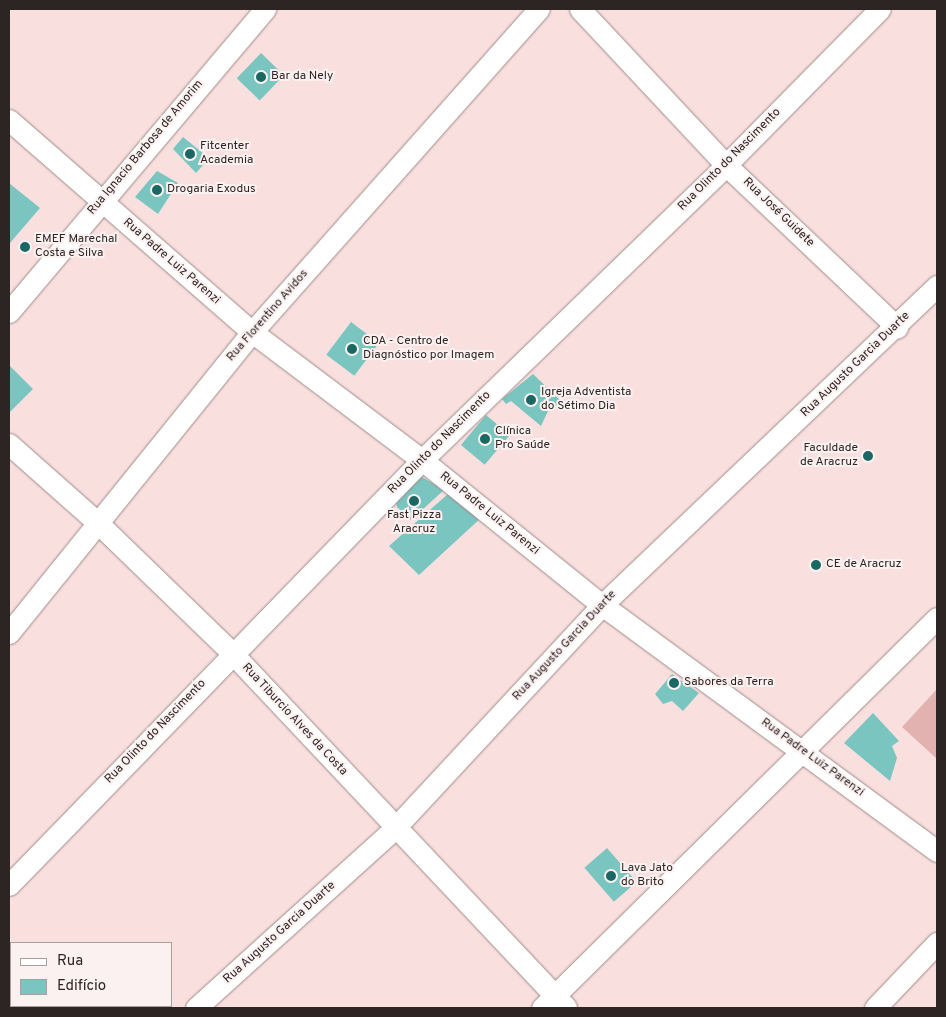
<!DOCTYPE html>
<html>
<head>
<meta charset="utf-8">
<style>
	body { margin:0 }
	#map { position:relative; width:946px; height:1017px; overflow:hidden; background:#f9e0df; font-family:Overpass,sans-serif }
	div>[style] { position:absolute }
	.green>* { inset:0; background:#e2b2b1 }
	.building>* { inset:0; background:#7ac5bf; transform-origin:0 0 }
	.roads { filter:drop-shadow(0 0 1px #a18a8a) drop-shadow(0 0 1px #a18a8a) }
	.street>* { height:21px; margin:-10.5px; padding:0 10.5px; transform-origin:10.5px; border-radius:10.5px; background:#fff }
	.dots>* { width:14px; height:14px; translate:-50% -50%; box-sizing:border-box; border:2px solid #fbf1f1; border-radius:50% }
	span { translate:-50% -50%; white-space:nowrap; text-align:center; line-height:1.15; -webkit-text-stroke:4px #fbf1f1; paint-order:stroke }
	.poi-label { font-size:12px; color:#2d2424 }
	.left { translate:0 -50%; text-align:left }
	.right { translate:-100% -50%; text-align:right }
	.street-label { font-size:12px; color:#2d2424 }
	.frame { position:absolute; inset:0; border:10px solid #2d2424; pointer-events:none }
	.legend { position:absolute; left:10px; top:942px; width:162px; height:65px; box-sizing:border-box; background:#fbf1f1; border:1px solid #a99f9f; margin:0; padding:6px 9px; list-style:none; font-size:15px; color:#2d2424 }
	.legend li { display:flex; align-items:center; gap:10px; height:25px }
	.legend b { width:25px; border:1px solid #a99f9f }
</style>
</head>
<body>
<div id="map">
	<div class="green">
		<i style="clip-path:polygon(937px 689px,937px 759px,902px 727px)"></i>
	</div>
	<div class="building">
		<i style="left:261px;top:53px;width:32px;height:35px;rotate:44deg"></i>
		<i style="clip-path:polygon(183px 137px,209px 158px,196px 173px,173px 149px)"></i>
		<i style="clip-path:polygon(157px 171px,178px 183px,158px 214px,135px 197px)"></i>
		<i style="clip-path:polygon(9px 183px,40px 208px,10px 243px,9px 242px)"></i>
		<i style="left:351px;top:322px;width:35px;height:41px;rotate:37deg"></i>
		<i style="clip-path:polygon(9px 365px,33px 389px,9px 413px)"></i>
		<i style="clip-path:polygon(533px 374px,564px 404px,548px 411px,541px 426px,511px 401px,506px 404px,502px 399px)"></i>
		<i style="left:486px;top:415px;width:31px;height:39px;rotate:40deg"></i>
		<i style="clip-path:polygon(417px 474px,444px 490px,411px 520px,397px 507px,394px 495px)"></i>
		<i style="clip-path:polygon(448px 494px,482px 517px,419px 575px,389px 546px)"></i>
		<i style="clip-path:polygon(672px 674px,699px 693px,683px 711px,672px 701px,663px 704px,655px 694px)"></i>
		<i style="clip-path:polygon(873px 713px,899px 741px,892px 746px,897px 758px,890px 781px,844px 743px)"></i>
		<i style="left:607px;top:848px;width:45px;height:30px;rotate:49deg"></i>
	</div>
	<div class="roads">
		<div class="street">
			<i style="left:580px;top:9px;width:214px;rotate:46.9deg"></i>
			<i style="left:726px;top:165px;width:236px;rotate:43.5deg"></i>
			<i style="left:9px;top:120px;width:322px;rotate:41.1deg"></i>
			<i style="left:252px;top:332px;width:213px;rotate:37deg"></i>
			<i style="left:422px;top:460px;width:231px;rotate:38.9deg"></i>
			<i style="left:602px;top:605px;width:416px;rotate:36.3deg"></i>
			<i style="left:9px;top:312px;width:397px;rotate:-49.8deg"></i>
			<i style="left:9px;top:444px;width:120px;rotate:41.6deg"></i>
			<i style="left:99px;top:524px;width:185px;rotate:44.1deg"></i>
			<i style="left:232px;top:653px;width:487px;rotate:46.7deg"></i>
			<i style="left:9px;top:633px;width:387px;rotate:-51.1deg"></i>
			<i style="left:252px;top:332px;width:432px;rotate:-48.4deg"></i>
			<i style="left:9px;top:885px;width:593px;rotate:-45.82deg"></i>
			<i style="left:422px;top:460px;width:424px;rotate:-44.1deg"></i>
			<i style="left:726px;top:165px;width:219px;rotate:-45.4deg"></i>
			<i style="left:9px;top:962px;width:3px;rotate:45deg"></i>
			<i style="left:57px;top:1006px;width:3px;rotate:45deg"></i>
			<i style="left:196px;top:1008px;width:267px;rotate:-42.1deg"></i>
			<i style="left:394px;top:829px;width:306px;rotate:-47.1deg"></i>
			<i style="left:602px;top:605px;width:463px;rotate:-43.6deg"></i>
			<i style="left:542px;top:1008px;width:555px;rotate:-44.64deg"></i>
			<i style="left:875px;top:1008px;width:90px;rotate:-46.4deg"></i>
		</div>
	</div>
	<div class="dots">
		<i style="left:261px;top:77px;background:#1b6763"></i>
		<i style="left:190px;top:154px;background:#1b6763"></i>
		<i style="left:157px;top:190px;background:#1b6763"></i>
		<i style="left:25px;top:247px;background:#1b6763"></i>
		<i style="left:352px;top:349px;background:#1b6763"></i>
		<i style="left:531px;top:400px;background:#1b6763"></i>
		<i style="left:485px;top:439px;background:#1b6763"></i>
		<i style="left:868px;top:456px;background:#1b6763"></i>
		<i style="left:414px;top:501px;background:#1b6763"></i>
		<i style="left:816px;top:565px;background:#1b6763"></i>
		<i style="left:674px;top:683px;background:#1b6763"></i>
		<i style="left:611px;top:876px;background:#1b6763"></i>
	</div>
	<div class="poi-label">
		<span class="left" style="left:271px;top:77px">Bar da Nely</span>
		<span class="left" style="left:200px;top:154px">Fitcenter<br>Academia</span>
		<span class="left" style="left:167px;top:190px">Drogaria Exodus</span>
		<span class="left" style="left:35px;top:247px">EMEF Marechal<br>Costa e Silva</span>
		<span class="left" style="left:363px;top:349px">CDA - Centro de<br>Diagnóstico por Imagem</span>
		<span class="left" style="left:541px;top:400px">Igreja Adventista<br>do Sétimo Dia</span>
		<span class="left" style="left:495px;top:439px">Clínica<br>Pro Saúde</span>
		<span class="right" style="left:858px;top:456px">Faculdade<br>de Aracruz</span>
		<span style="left:414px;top:523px">Fast Pizza<br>Aracruz</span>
		<span class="left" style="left:826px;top:565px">CE de Aracruz</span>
		<span class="left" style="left:684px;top:683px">Sabores da Terra</span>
		<span class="left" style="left:621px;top:876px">Lava Jato<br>do Brito</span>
	</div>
	<div class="street-label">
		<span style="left:146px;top:148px;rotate:-50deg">Rua Ignacio Barbosa de Amorim</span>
		<span style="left:730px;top:160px;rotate:-45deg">Rua Olinto do Nascimento</span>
		<span style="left:778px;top:213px;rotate:44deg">Rua José Guidete</span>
		<span style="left:171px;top:262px;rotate:41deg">Rua Padre Luiz Parenzi</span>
		<span style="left:268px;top:316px;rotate:-49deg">Rua Florentino Avidos</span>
		<span style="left:856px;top:365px;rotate:-44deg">Rua Augusto Garcia Duarte</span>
		<span style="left:440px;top:443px;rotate:-45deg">Rua Olinto do Nascimento</span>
		<span style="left:489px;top:514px;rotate:39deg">Rua Padre Luiz Parenzi</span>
		<span style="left:565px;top:646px;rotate:-47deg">Rua Augusto Garcia Duarte</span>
		<span style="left:294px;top:720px;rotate:47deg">Rua Tiburcio Alves da Costa</span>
		<span style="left:156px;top:732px;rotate:-46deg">Rua Olinto do Nascimento</span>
		<span style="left:812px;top:758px;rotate:36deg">Rua Padre Luiz Parenzi</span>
		<span style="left:280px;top:933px;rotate:-42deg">Rua Augusto Garcia Duarte</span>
	</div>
	<div class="frame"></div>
	<ul class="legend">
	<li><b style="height:6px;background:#fff"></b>Rua</li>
	<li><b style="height:14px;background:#7ac5bf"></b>Edifício</li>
	</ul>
</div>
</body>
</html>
